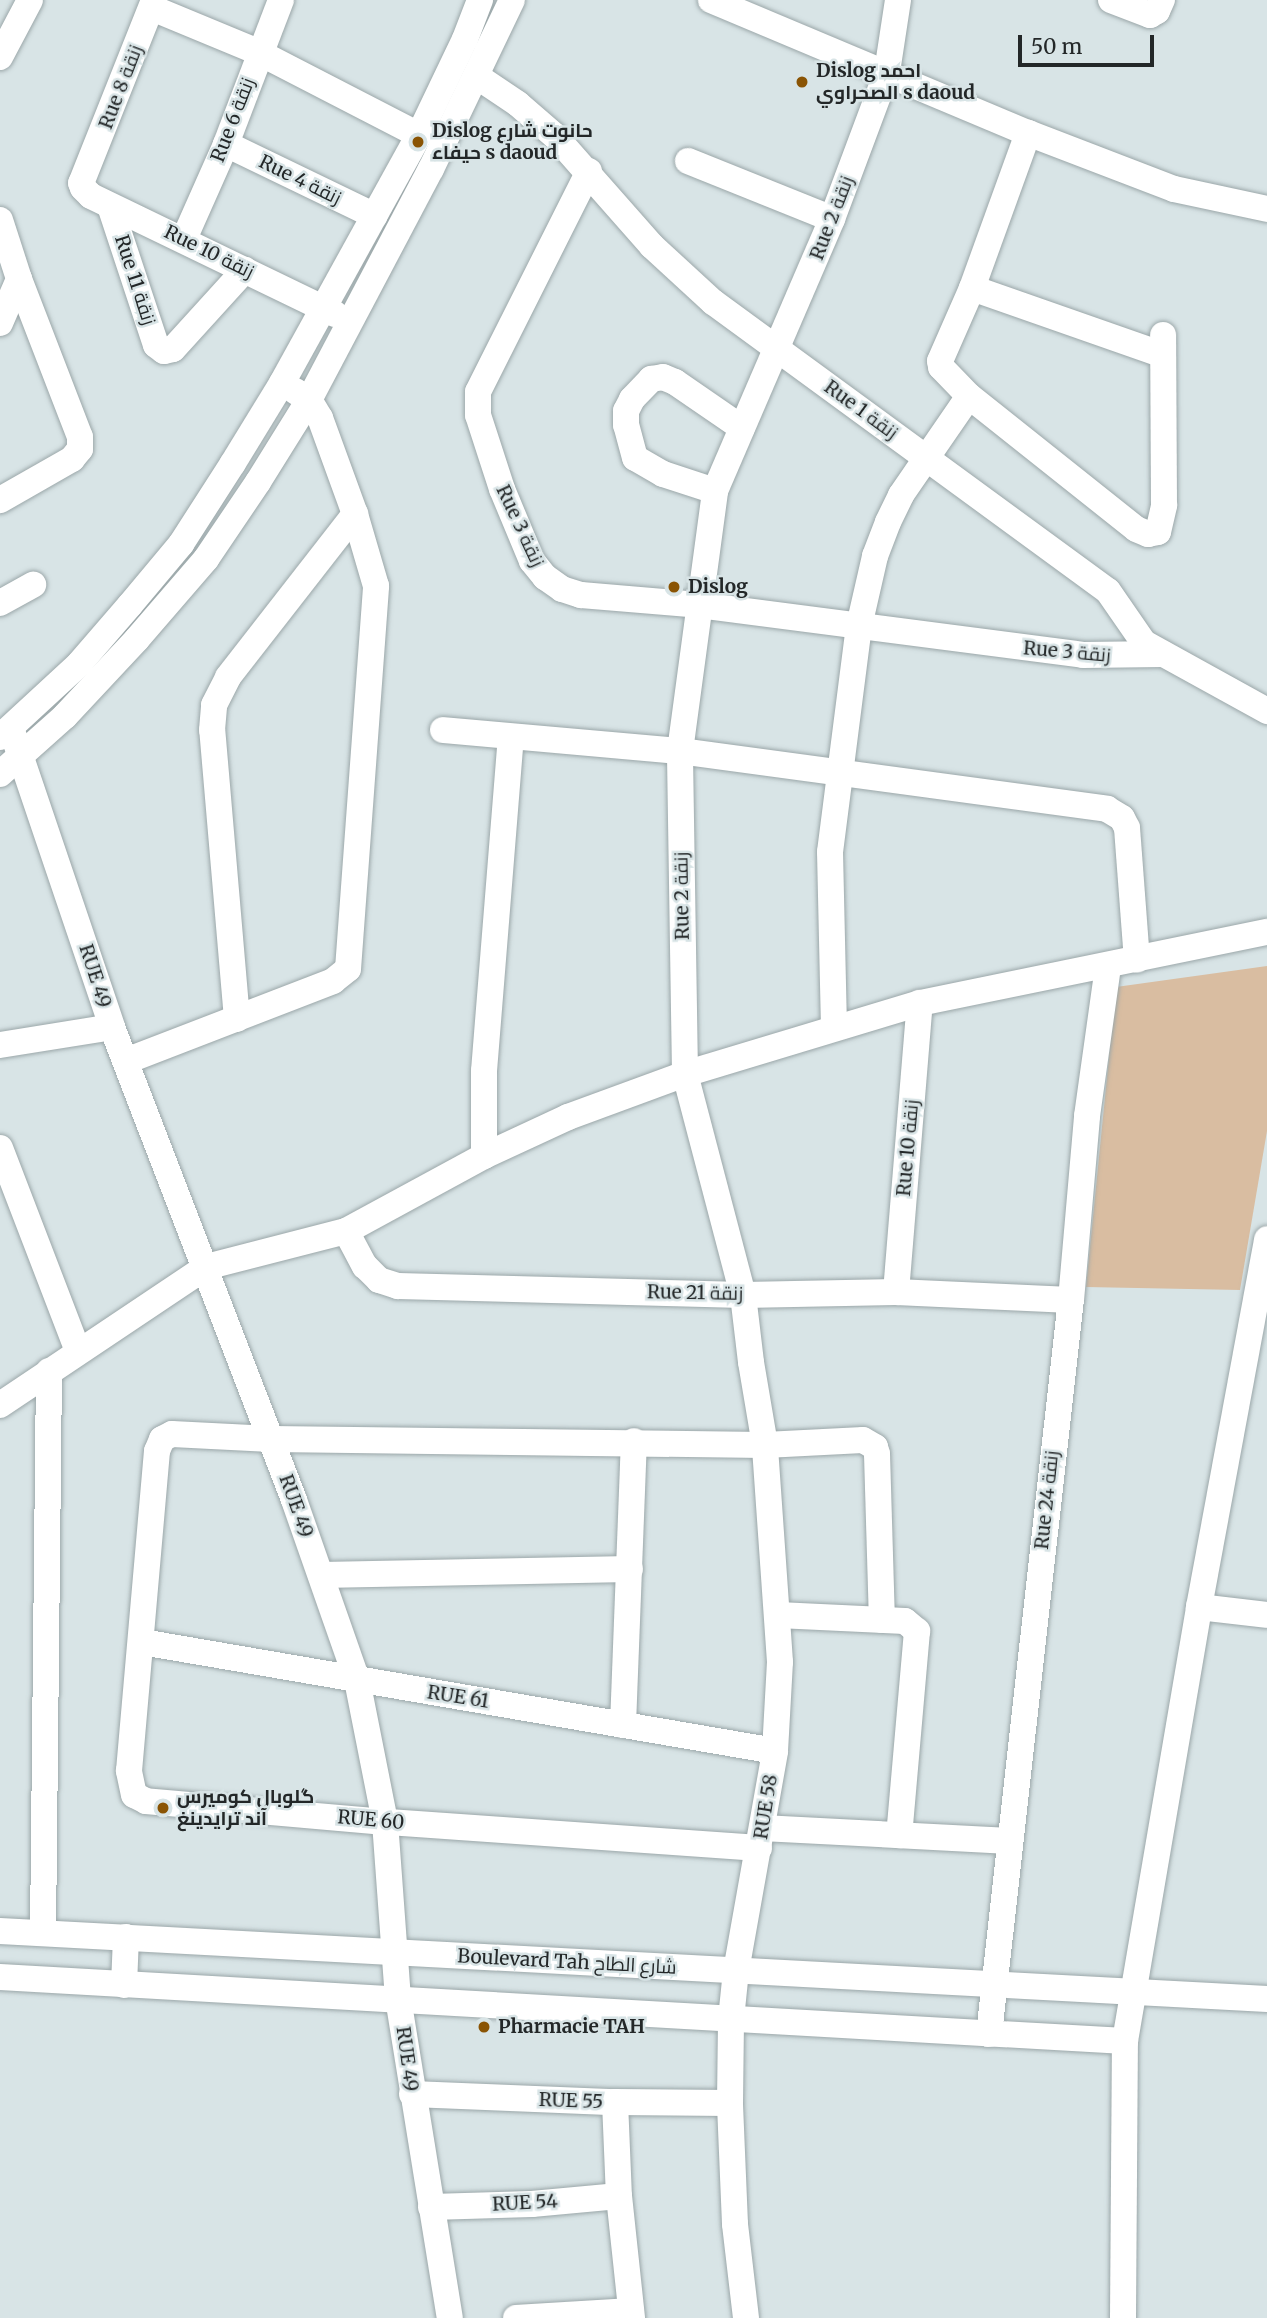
<!DOCTYPE html>
<html>
<head>
<meta charset="utf-8">
<style>
	body { margin:0 }
	#map { position:relative; width:1267px; height:2318px; overflow:hidden; background:#d8e4e6; font-family:Merriweather,Cairo,serif }
	div>[style] { position:absolute }
	.green>* { inset:0; background:#d9bda1 }
	.roads { filter:drop-shadow(0 0 2px #9ba7a9) drop-shadow(0 0 2px #9ba7a9) }
	.minor>* { height:26px; margin:-13px; padding:0 13px; transform-origin:13px; border-radius:13px; background:#fff }
	.dots>* { width:19px; height:19px; translate:-50% -50%; box-sizing:border-box; border:4px solid #d8e4e6; border-radius:50% }
	span { translate:-50% -50%; white-space:nowrap; text-align:center; line-height:1.15; -webkit-text-stroke:5px #d8e4e6; paint-order:stroke }
	.poi-label { font-size:19px; color:#232728; font-weight:700 }
	.left { translate:0 -50%; text-align:left }
	.street-label { font-size:19px; color:#232728 }
	.scale { position:absolute; left:1018px; top:35px; width:136px; height:32px; box-sizing:border-box; border:4px solid #232728; border-top:0; padding-left:9px; font-size:21px; line-height:24px; white-space:nowrap; color:#232728; -webkit-text-stroke:5px #d8e4e6; paint-order:stroke }
</style>
</head>
<body>
<div id="map">
	<div class="green">
		<i style="clip-path:polygon(1267px 966px,1267px 1131px,1240px 1290px,1086px 1287px,1116px 987px)"></i>
	</div>
	<div class="roads">
		<div class="minor">
			<i style="left:154px;top:0;width:197px;rotate:111.7deg"></i>
			<i style="left:81px;top:183px;width:5px;rotate:68deg"></i>
			<i style="left:83px;top:188px;width:11px;rotate:45deg"></i>
			<i style="left:91px;top:196px;width:271px;rotate:25.8deg"></i>
			<i style="left:711px;top:0;width:344px;rotate:22.8deg"></i>
			<i style="left:1028px;top:133px;width:156px;rotate:21deg"></i>
			<i style="left:1174px;top:189px;width:95px;rotate:12.1deg"></i>
			<i style="left:1111px;top:0;width:42px;rotate:21deg"></i>
			<i style="left:1150px;top:15px;width:8px;rotate:-30deg"></i>
			<i style="left:1157px;top:11px;width:12px;rotate:-66deg"></i>
			<i style="left:152px;top:8px;width:115px;rotate:22.5deg"></i>
			<i style="left:258px;top:52px;width:181px;rotate:27.3deg"></i>
			<i style="left:0;top:57px;width:64px;rotate:-62.2deg"></i>
			<i style="left:478px;top:77px;width:48px;rotate:34deg"></i>
			<i style="left:518px;top:104px;width:49px;rotate:40.9deg"></i>
			<i style="left:555px;top:136px;width:147px;rotate:48.6deg"></i>
			<i style="left:652px;top:246px;width:83px;rotate:42.6deg"></i>
			<i style="left:713px;top:302px;width:489px;rotate:36.2deg"></i>
			<i style="left:1108px;top:591px;width:63px;rotate:55.3deg"></i>
			<i style="left:1144px;top:643px;width:141px;rotate:28.9deg"></i>
			<i style="left:226px;top:144px;width:165px;rotate:25.8deg"></i>
			<i style="left:688px;top:161px;width:155px;rotate:21.9deg"></i>
			<i style="left:589px;top:171px;width:247px;rotate:116.7deg"></i>
			<i style="left:478px;top:392px;width:23px;rotate:90deg"></i>
			<i style="left:478px;top:415px;width:78px;rotate:72deg"></i>
			<i style="left:502px;top:489px;width:78px;rotate:67.4deg"></i>
			<i style="left:532px;top:561px;width:21px;rotate:51deg"></i>
			<i style="left:545px;top:577px;width:21px;rotate:35deg"></i>
			<i style="left:562px;top:589px;width:20px;rotate:18deg"></i>
			<i style="left:581px;top:595px;width:118px;rotate:4.8deg"></i>
			<i style="left:699px;top:605px;width:387px;rotate:7.4deg"></i>
			<i style="left:1083px;top:655px;width:80px;rotate:-0.7deg"></i>
			<i style="left:110px;top:206px;width:146px;rotate:71.7deg"></i>
			<i style="left:156px;top:345px;width:10px;rotate:37deg"></i>
			<i style="left:164px;top:351px;width:9px;rotate:-13deg"></i>
			<i style="left:173px;top:349px;width:107px;rotate:-47.7deg"></i>
			<i style="left:0;top:220px;width:62px;rotate:72.1deg"></i>
			<i style="left:19px;top:279px;width:169px;rotate:68.9deg"></i>
			<i style="left:80px;top:437px;width:12px;rotate:90deg"></i>
			<i style="left:80px;top:449px;width:13px;rotate:129deg"></i>
			<i style="left:72px;top:459px;width:83px;rotate:150.3deg"></i>
			<i style="left:184px;top:239px;width:104px;rotate:-66.1deg"></i>
			<i style="left:226px;top:144px;width:154px;rotate:-69.1deg"></i>
			<i style="left:972px;top:288px;width:202px;rotate:19.3deg"></i>
			<i style="left:0;top:323px;width:48px;rotate:-66.6deg"></i>
			<i style="left:969px;top:396px;width:213px;rotate:38.5deg"></i>
			<i style="left:1136px;top:529px;width:13px;rotate:23deg"></i>
			<i style="left:1148px;top:534px;width:10px;rotate:-11deg"></i>
			<i style="left:1158px;top:532px;width:28px;rotate:-77deg"></i>
			<i style="left:1164px;top:505px;width:170px;rotate:-90.3deg"></i>
			<i style="left:715px;top:491px;width:55px;rotate:-161.9deg"></i>
			<i style="left:663px;top:474px;width:32px;rotate:-150deg"></i>
			<i style="left:635px;top:458px;width:34px;rotate:-105deg"></i>
			<i style="left:626px;top:425px;width:14px;rotate:-90deg"></i>
			<i style="left:626px;top:411px;width:13px;rotate:-63deg"></i>
			<i style="left:632px;top:399px;width:28px;rotate:-46deg"></i>
			<i style="left:651px;top:379px;width:12px;rotate:-9deg"></i>
			<i style="left:663px;top:377px;width:13px;rotate:23deg"></i>
			<i style="left:675px;top:382px;width:81px;rotate:34.5deg"></i>
			<i style="left:0;top:603px;width:38px;rotate:-29deg"></i>
			<i style="left:11px;top:728px;width:316px;rotate:71.3deg"></i>
			<i style="left:112px;top:1027px;width:507px;rotate:68.95deg"></i>
			<i style="left:294px;top:1500px;width:191px;rotate:70.7deg"></i>
			<i style="left:357px;top:1680px;width:145px;rotate:78.8deg"></i>
			<i style="left:385px;top:1822px;width:176px;rotate:85.8deg"></i>
			<i style="left:398px;top:1998px;width:324px;rotate:80.8deg"></i>
			<i style="left:443px;top:730px;width:238px;rotate:5.1deg"></i>
			<i style="left:680px;top:751px;width:431px;rotate:7.7deg"></i>
			<i style="left:1107px;top:809px;width:17px;rotate:31deg"></i>
			<i style="left:1122px;top:818px;width:11px;rotate:63deg"></i>
			<i style="left:1127px;top:828px;width:132px;rotate:85.7deg"></i>
			<i style="left:0;top:737px;width:108px;rotate:-42.7deg"></i>
			<i style="left:79px;top:664px;width:78px;rotate:-49.2deg"></i>
			<i style="left:130px;top:605px;width:80px;rotate:-50.1deg"></i>
			<i style="left:181px;top:544px;width:96px;rotate:-57.3deg"></i>
			<i style="left:233px;top:463px;width:94px;rotate:-58.5deg"></i>
			<i style="left:282px;top:383px;width:283px;rotate:-61.1deg"></i>
			<i style="left:419px;top:135px;width:106px;rotate:-64.4deg"></i>
			<i style="left:465px;top:39px;width:42px;rotate:-69deg"></i>
			<i style="left:0;top:774px;width:87px;rotate:-41.7deg"></i>
			<i style="left:65px;top:716px;width:105px;rotate:-46.9deg"></i>
			<i style="left:137px;top:639px;width:106px;rotate:-49.2deg"></i>
			<i style="left:206px;top:559px;width:93px;rotate:-56deg"></i>
			<i style="left:258px;top:482px;width:97px;rotate:-58.1deg"></i>
			<i style="left:309px;top:400px;width:261px;rotate:-62.2deg"></i>
			<i style="left:431px;top:169px;width:187px;rotate:-64.4deg"></i>
			<i style="left:237px;top:1019px;width:290px;rotate:-94.9deg"></i>
			<i style="left:212px;top:730px;width:25px;rotate:-85deg"></i>
			<i style="left:214px;top:705px;width:31px;rotate:-63deg"></i>
			<i style="left:228px;top:677px;width:207px;rotate:-52.1deg"></i>
			<i style="left:834px;top:1028px;width:176px;rotate:-91.3deg"></i>
			<i style="left:830px;top:852px;width:228px;rotate:-82.7deg"></i>
			<i style="left:859px;top:626px;width:72px;rotate:-77.1deg"></i>
			<i style="left:875px;top:556px;width:36px;rotate:-69deg"></i>
			<i style="left:888px;top:522px;width:30px;rotate:-64deg"></i>
			<i style="left:901px;top:495px;width:120px;rotate:-55.5deg"></i>
			<i style="left:969px;top:396px;width:40px;rotate:-134deg"></i>
			<i style="left:941px;top:367px;width:6px;rotate:-99deg"></i>
			<i style="left:940px;top:361px;width:80px;rotate:-66.3deg"></i>
			<i style="left:972px;top:288px;width:165px;rotate:-70.1deg"></i>
			<i style="left:0;top:1045px;width:113px;rotate:-9.1deg"></i>
			<i style="left:126px;top:1061px;width:222px;rotate:-21.1deg"></i>
			<i style="left:333px;top:981px;width:19px;rotate:-39deg"></i>
			<i style="left:348px;top:969px;width:384px;rotate:-85.8deg"></i>
			<i style="left:376px;top:586px;width:75px;rotate:-106.3deg"></i>
			<i style="left:355px;top:514px;width:102px;rotate:-110deg"></i>
			<i style="left:320px;top:418px;width:21px;rotate:-121deg"></i>
			<i style="left:309px;top:400px;width:17px;rotate:-147deg"></i>
			<i style="left:0;top:1148px;width:217px;rotate:69deg"></i>
			<i style="left:484px;top:1156px;width:85px;rotate:-90deg"></i>
			<i style="left:484px;top:1071px;width:335px;rotate:-85.4deg"></i>
			<i style="left:346px;top:1231px;width:40px;rotate:62deg"></i>
			<i style="left:365px;top:1266px;width:20px;rotate:45deg"></i>
			<i style="left:379px;top:1280px;width:20px;rotate:18deg"></i>
			<i style="left:398px;top:1286px;width:345px;rotate:1.5deg"></i>
			<i style="left:743px;top:1295px;width:153px;rotate:-1.1deg"></i>
			<i style="left:896px;top:1292px;width:175px;rotate:2.6deg"></i>
			<i style="left:896px;top:1292px;width:290px;rotate:-85.3deg"></i>
			<i style="left:0;top:1405px;width:248px;rotate:-33.8deg"></i>
			<i style="left:206px;top:1267px;width:145px;rotate:-14.4deg"></i>
			<i style="left:346px;top:1231px;width:157px;rotate:-28.5deg"></i>
			<i style="left:484px;top:1156px;width:93px;rotate:-24.9deg"></i>
			<i style="left:568px;top:1117px;width:125px;rotate:-20.2deg"></i>
			<i style="left:685px;top:1074px;width:245px;rotate:-16.8deg"></i>
			<i style="left:920px;top:1003px;width:354px;rotate:-11.6deg"></i>
			<i style="left:321px;top:1575px;width:309px;rotate:-1.1deg"></i>
			<i style="left:1199px;top:1607px;width:68px;rotate:6.7deg"></i>
			<i style="left:778px;top:1615px;width:127px;rotate:2.7deg"></i>
			<i style="left:905px;top:1621px;width:16px;rotate:40deg"></i>
			<i style="left:917px;top:1631px;width:205px;rotate:95deg"></i>
			<i style="left:142px;top:1642px;width:642px;rotate:9.77deg"></i>
			<i style="left:623px;top:1725px;width:284px;rotate:-87.8deg"></i>
			<i style="left:762px;top:1828px;width:248px;rotate:3deg"></i>
			<i style="left:759px;top:1848px;width:375px;rotate:-176deg"></i>
			<i style="left:385px;top:1822px;width:240px;rotate:-175deg"></i>
			<i style="left:146px;top:1801px;width:13px;rotate:-153deg"></i>
			<i style="left:134px;top:1795px;width:25px;rotate:-102deg"></i>
			<i style="left:129px;top:1771px;width:321px;rotate:-85deg"></i>
			<i style="left:157px;top:1451px;width:13px;rotate:-67deg"></i>
			<i style="left:162px;top:1439px;width:11px;rotate:-27deg"></i>
			<i style="left:172px;top:1434px;width:99px;rotate:2.9deg"></i>
			<i style="left:271px;top:1439px;width:494px;rotate:0.7deg"></i>
			<i style="left:765px;top:1445px;width:98px;rotate:-2.9deg"></i>
			<i style="left:863px;top:1440px;width:14px;rotate:30deg"></i>
			<i style="left:875px;top:1447px;width:7px;rotate:74deg"></i>
			<i style="left:877px;top:1454px;width:166px;rotate:88.3deg"></i>
			<i style="left:0;top:1931px;width:1269px;rotate:3.07deg"></i>
			<i style="left:43px;top:1933px;width:562px;rotate:-89.39deg"></i>
			<i style="left:0;top:1977px;width:1127px;rotate:3.26deg"></i>
			<i style="left:124px;top:1985px;width:48px;rotate:-87.6deg"></i>
			<i style="left:989px;top:2034px;width:739px;rotate:-83.63deg"></i>
			<i style="left:1071px;top:1300px;width:185px;rotate:-85deg"></i>
			<i style="left:1087px;top:1116px;width:150px;rotate:-82deg"></i>
			<i style="left:412px;top:2094px;width:203px;rotate:2.3deg"></i>
			<i style="left:615px;top:2102px;width:115px;rotate:0.5deg"></i>
			<i style="left:615px;top:2102px;width:94px;rotate:87.6deg"></i>
			<i style="left:619px;top:2196px;width:123px;rotate:83.9deg"></i>
			<i style="left:431px;top:2207px;width:101px;rotate:-1.7deg"></i>
			<i style="left:532px;top:2204px;width:87px;rotate:-5.3deg"></i>
			<i style="left:516px;top:2318px;width:115px;rotate:-3.5deg"></i>
			<i style="left:746px;top:2318px;width:95px;rotate:-96.7deg"></i>
			<i style="left:735px;top:2224px;width:121px;rotate:-92.4deg"></i>
			<i style="left:730px;top:2103px;width:84px;rotate:-89.3deg"></i>
			<i style="left:731px;top:2019px;width:48px;rotate:-84.1deg"></i>
			<i style="left:736px;top:1971px;width:223px;rotate:-79.9deg"></i>
			<i style="left:775px;top:1751px;width:89px;rotate:-86.8deg"></i>
			<i style="left:780px;top:1662px;width:218px;rotate:-94deg"></i>
			<i style="left:765px;top:1445px;width:84px;rotate:-99.6deg"></i>
			<i style="left:751px;top:1362px;width:67px;rotate:-96.8deg"></i>
			<i style="left:743px;top:1295px;width:228px;rotate:-104.7deg"></i>
			<i style="left:685px;top:1074px;width:323px;rotate:-90.9deg"></i>
			<i style="left:680px;top:751px;width:262px;rotate:-82.3deg"></i>
			<i style="left:715px;top:491px;width:296px;rotate:-66.7deg"></i>
			<i style="left:832px;top:219px;width:157px;rotate:-69.5deg"></i>
			<i style="left:887px;top:72px;width:73px;rotate:-81.3deg"></i>
			<i style="left:1123px;top:2318px;width:277px;rotate:-89.6deg"></i>
			<i style="left:1125px;top:2041px;width:440px;rotate:-80.3deg"></i>
			<i style="left:1199px;top:1607px;width:374px;rotate:-79.5deg"></i>
		</div>
	</div>
	<div class="dots">
		<i style="left:802px;top:82px;background:#8a5404"></i>
		<i style="left:418px;top:142px;background:#8a5404"></i>
		<i style="left:674px;top:587px;background:#8a5404"></i>
		<i style="left:163px;top:1808px;background:#8a5404"></i>
		<i style="left:484px;top:2027px;background:#8a5404"></i>
	</div>
	<div class="poi-label">
		<span class="left" style="left:816px;top:82px">Dislog احمد<br>الصحراوي s daoud</span>
		<span class="left" style="left:432px;top:142px">Dislog حانوت شارع<br>حيفاء s daoud</span>
		<span class="left" style="left:688px;top:587px">Dislog</span>
		<span class="left" style="left:177px;top:1808px">گلوبال كوميرس<br>آند ترايدينغ</span>
		<span class="left" style="left:498px;top:2027px">Pharmacie TAH</span>
	</div>
	<div class="street-label">
		<span style="left:121px;top:87px;rotate:-69deg">Rue 8 زنقة</span>
		<span style="left:233px;top:120px;rotate:-69deg">Rue 6 زنقة</span>
		<span style="left:300px;top:180px;rotate:26deg">Rue 4 زنقة</span>
		<span style="left:832px;top:218px;rotate:-69deg">Rue 2 زنقة</span>
		<span style="left:209px;top:252px;rotate:26deg">Rue 10 زنقة</span>
		<span style="left:135px;top:280px;rotate:72deg">Rue 11 زنقة</span>
		<span style="left:861px;top:410px;rotate:36deg">Rue 1 زنقة</span>
		<span style="left:520px;top:526px;rotate:65deg">Rue 3 زنقة</span>
		<span style="left:1067px;top:652px;rotate:5deg">Rue 3 زنقة</span>
		<span style="left:682px;top:896px;rotate:-91deg">Rue 2 زنقة</span>
		<span style="left:95px;top:976px;rotate:72deg">RUE 49</span>
		<span style="left:908px;top:1148px;rotate:-85deg">Rue 10 زنقة</span>
		<span style="left:695px;top:1293px;rotate:1deg">Rue 21 زنقة</span>
		<span style="left:1047px;top:1500px;rotate:-84deg">Rue 24 زنقة</span>
		<span style="left:296px;top:1506px;rotate:70deg">RUE 49</span>
		<span style="left:458px;top:1697px;rotate:9deg">RUE 61</span>
		<span style="left:766px;top:1807px;rotate:-81deg">RUE 58</span>
		<span style="left:371px;top:1820px;rotate:5deg">RUE 60</span>
		<span style="left:567px;top:1962px;rotate:3deg">Boulevard Tah شارع الطاح</span>
		<span style="left:407px;top:2059px;rotate:82deg">RUE 49</span>
		<span style="left:571px;top:2101px;rotate:2deg">RUE 55</span>
		<span style="left:525px;top:2203px;rotate:-3deg">RUE 54</span>
	</div>
	<div class="scale">50 m</div>
</div>
</body>
</html>
